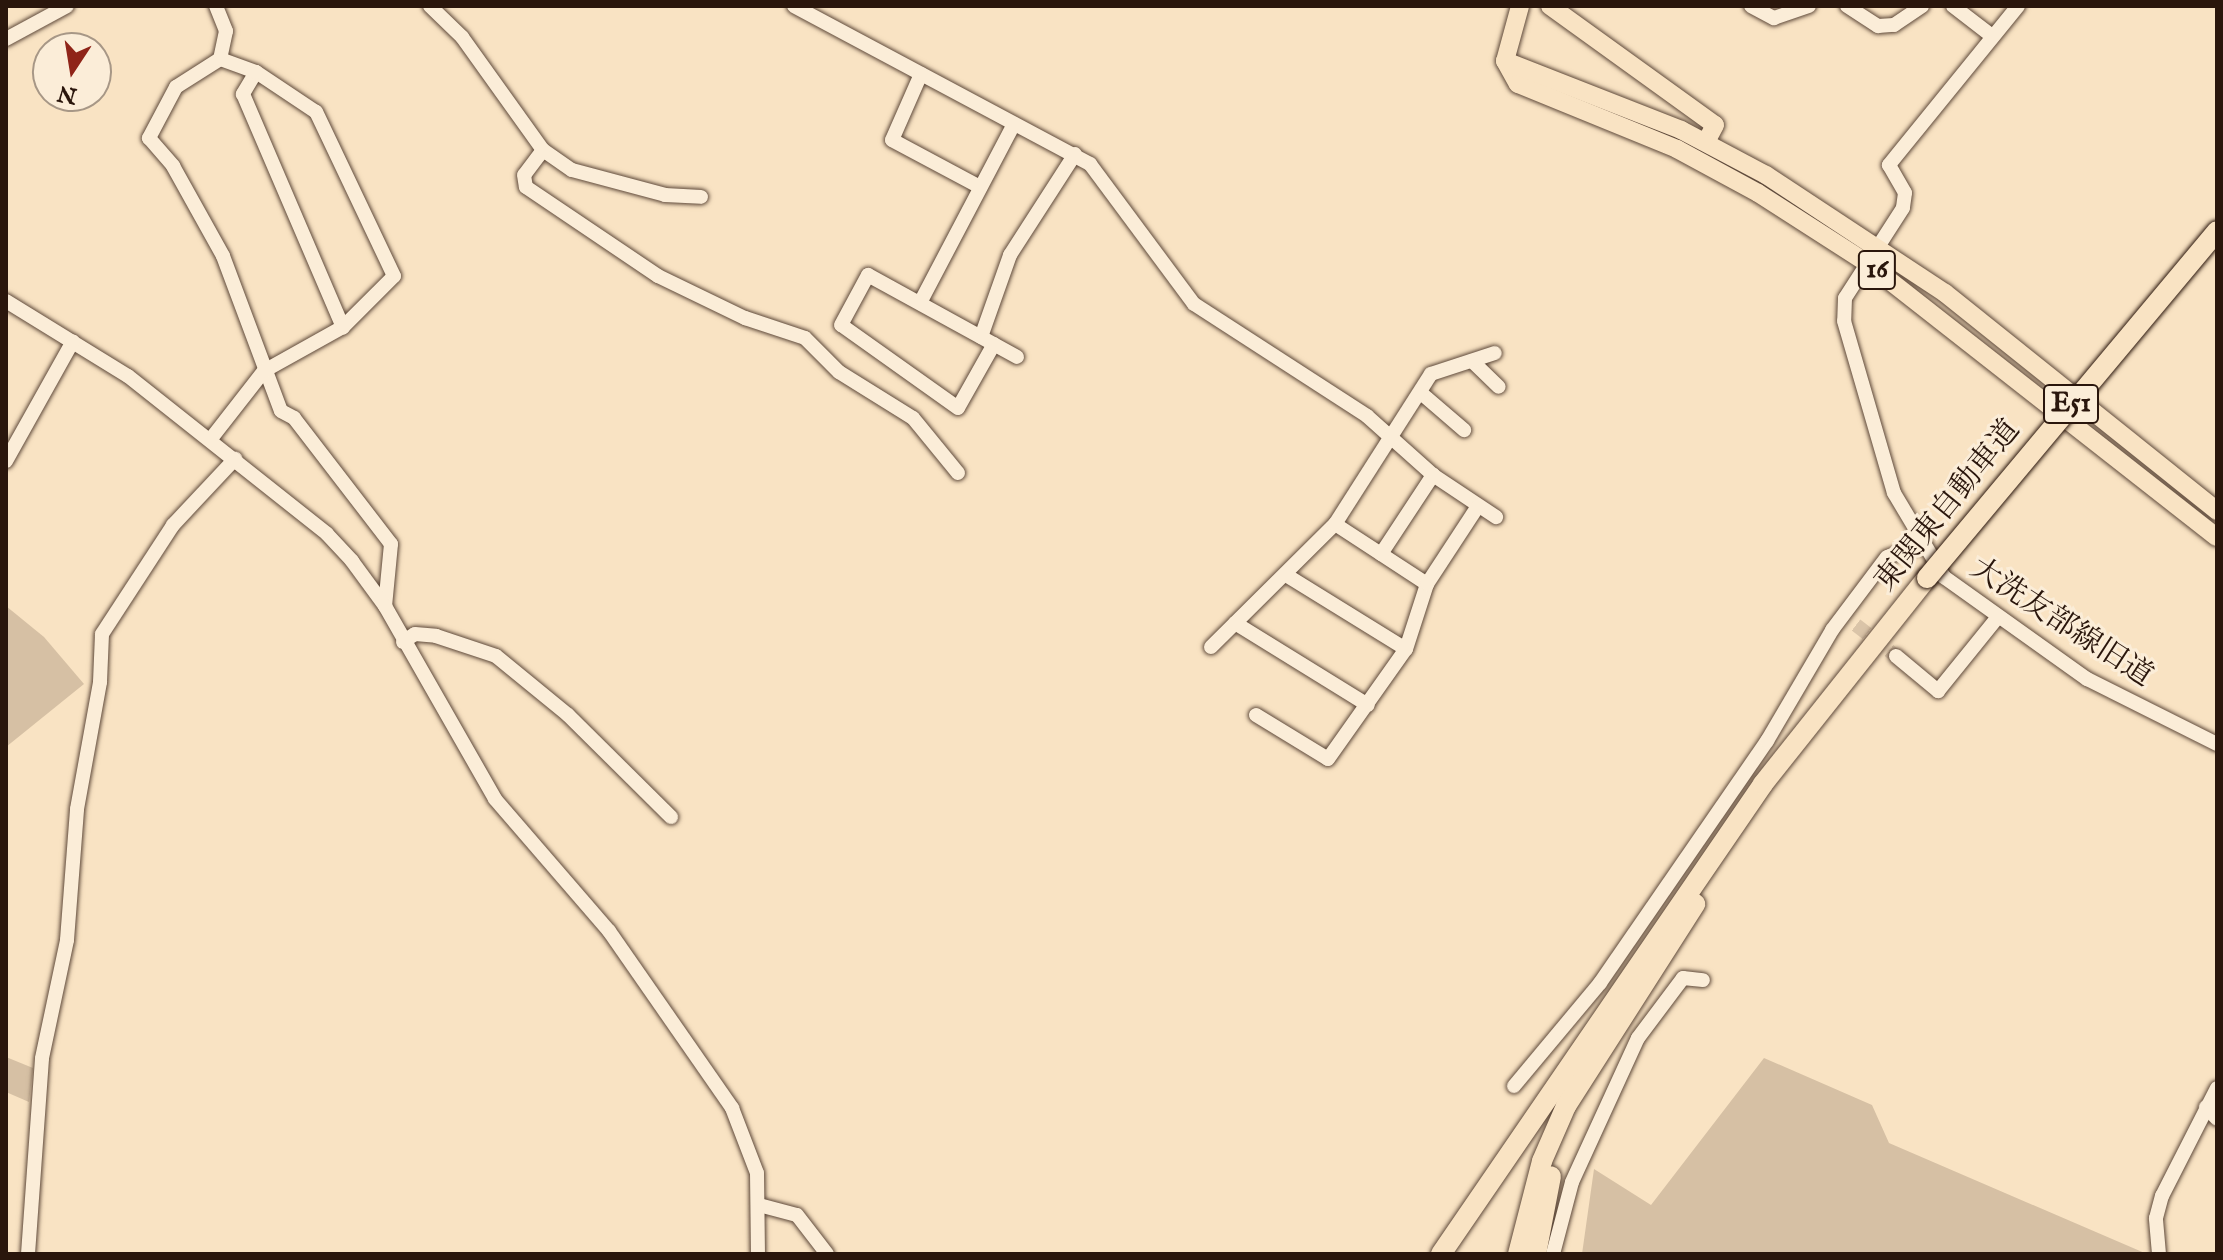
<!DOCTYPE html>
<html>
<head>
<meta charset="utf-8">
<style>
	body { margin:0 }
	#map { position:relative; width:2223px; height:1260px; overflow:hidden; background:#f9e3c3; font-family:"IM FELL English","Noto Serif JP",serif }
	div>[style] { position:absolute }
	.green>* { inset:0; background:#d6c0a4 }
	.minor-tunnel>* { height:14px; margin-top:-7px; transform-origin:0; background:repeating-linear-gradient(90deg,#dac4a8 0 14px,transparent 0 21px) }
	.roads { filter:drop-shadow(0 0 2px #5e493a) drop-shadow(0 0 2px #5e493a) }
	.minor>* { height:14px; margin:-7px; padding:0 7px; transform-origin:7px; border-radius:7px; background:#fbedd8 }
	.major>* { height:18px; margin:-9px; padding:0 9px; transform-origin:9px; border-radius:9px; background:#f9e3c3 }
	.highway>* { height:20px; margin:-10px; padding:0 10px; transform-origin:10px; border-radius:10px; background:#f9e3c3 }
	.bridges { filter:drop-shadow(0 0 2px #2a160c) drop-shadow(0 0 2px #2a160c) }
	.highway-bridge>* { height:20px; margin:-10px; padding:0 10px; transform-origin:10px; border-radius:10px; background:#f9e3c3 }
	span { translate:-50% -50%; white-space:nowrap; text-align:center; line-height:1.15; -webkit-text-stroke:6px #fbedd8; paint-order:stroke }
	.shield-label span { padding:2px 6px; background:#fbedd8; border:2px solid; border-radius:6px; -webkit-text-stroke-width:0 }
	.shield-label { font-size:28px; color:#2a160c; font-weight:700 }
	.street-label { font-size:30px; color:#2a160c }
	.frame { position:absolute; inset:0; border:8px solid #2a160c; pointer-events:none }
	.north { position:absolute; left:32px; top:32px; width:80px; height:80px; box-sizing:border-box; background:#fbedd8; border:2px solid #a79786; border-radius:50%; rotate:192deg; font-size:22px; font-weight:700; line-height:32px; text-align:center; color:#2a160c }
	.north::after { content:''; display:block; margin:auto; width:28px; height:36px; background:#8f2418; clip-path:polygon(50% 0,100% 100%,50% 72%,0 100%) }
</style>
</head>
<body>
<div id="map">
	<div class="green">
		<i style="clip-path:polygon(6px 606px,44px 637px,84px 684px,6px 747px)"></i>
		<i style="clip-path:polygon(6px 1057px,33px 1068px,29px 1102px,6px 1092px)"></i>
		<i style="clip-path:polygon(1764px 1058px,1872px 1105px,1889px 1143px,2147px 1254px,1582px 1254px,1594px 1169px,1651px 1205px)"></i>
	</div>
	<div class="minor-tunnel">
		<i style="left:1856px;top:625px;width:51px;rotate:37.8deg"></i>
	</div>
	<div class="roads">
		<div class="minor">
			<i style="left:216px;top:6px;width:27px;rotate:68deg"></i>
			<i style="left:226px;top:31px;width:29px;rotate:102deg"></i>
			<i style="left:220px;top:59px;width:52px;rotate:147.5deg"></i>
			<i style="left:176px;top:87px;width:58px;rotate:117.9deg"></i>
			<i style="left:149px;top:138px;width:37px;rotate:49deg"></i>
			<i style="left:173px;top:166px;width:103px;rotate:60.9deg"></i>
			<i style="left:223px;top:256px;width:165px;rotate:69.5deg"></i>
			<i style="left:281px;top:411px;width:15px;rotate:28deg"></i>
			<i style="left:294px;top:418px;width:159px;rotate:52.4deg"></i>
			<i style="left:391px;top:544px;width:62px;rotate:95.5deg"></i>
			<i style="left:430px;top:6px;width:45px;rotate:44.1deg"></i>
			<i style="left:462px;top:37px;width:139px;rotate:54.4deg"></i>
			<i style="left:543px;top:150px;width:35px;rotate:35deg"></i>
			<i style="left:572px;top:170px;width:96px;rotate:15deg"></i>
			<i style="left:665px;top:195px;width:36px;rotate:3deg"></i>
			<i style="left:794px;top:6px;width:336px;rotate:28.1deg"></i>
			<i style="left:1090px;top:164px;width:174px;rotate:53.4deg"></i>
			<i style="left:1194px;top:304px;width:206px;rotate:32.9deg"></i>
			<i style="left:1367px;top:416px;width:89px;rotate:41.8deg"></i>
			<i style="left:1433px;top:475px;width:76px;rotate:33.7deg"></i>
			<i style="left:1751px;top:6px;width:26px;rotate:28deg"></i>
			<i style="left:1774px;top:18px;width:37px;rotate:-19deg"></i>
			<i style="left:1847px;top:6px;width:37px;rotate:33deg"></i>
			<i style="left:1878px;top:26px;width:16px;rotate:-4deg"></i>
			<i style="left:1894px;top:25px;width:34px;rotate:-34deg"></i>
			<i style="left:1953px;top:6px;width:49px;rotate:37.6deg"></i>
			<i style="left:2018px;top:6px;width:205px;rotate:129.1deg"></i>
			<i style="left:1889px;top:165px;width:32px;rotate:60deg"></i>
			<i style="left:1905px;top:193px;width:15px;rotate:98deg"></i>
			<i style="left:1903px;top:208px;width:107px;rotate:122.8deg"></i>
			<i style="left:1845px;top:298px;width:23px;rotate:92deg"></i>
			<i style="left:1844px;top:321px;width:179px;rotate:73.8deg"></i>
			<i style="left:1894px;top:493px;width:98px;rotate:59.2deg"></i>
			<i style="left:1944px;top:577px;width:176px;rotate:35.5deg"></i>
			<i style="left:2087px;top:679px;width:145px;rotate:26.6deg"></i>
			<i style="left:6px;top:39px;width:69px;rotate:-28.4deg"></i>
			<i style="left:256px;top:72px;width:26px;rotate:121deg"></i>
			<i style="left:243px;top:94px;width:254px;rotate:66.8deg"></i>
			<i style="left:921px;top:74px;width:72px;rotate:113.7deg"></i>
			<i style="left:892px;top:140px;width:100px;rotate:28.1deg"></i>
			<i style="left:543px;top:150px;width:31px;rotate:127deg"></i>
			<i style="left:524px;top:175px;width:12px;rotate:81deg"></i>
			<i style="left:526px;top:187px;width:159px;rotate:34deg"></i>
			<i style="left:658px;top:276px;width:97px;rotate:25.8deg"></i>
			<i style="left:745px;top:318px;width:63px;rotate:18.4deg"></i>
			<i style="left:805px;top:338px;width:48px;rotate:45deg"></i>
			<i style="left:839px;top:372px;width:87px;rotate:31.9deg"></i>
			<i style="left:913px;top:418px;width:71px;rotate:50.7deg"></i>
			<i style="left:6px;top:301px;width:143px;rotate:31.6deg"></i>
			<i style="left:128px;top:376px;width:254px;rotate:38.4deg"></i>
			<i style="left:327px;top:534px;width:37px;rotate:47deg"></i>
			<i style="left:352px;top:561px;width:56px;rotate:53.7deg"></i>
			<i style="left:385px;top:606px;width:222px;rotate:60.3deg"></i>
			<i style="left:495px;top:799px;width:174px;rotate:49.2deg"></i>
			<i style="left:609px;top:931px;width:216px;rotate:55.2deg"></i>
			<i style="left:732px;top:1108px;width:70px;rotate:69deg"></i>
			<i style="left:757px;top:1173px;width:81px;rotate:89.3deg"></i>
			<i style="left:921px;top:301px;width:200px;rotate:-62.3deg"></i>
			<i style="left:981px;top:337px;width:87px;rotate:-70.5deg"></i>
			<i style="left:1010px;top:255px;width:120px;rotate:-57.2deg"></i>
			<i style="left:994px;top:344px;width:73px;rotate:119.4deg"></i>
			<i style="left:958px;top:408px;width:143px;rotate:-144.6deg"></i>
			<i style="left:841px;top:325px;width:57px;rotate:-61.6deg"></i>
			<i style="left:868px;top:275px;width:170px;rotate:28.8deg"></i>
			<i style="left:1472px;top:361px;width:37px;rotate:44deg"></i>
			<i style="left:1421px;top:393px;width:57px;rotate:40.7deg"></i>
			<i style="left:210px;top:440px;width:88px;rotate:-52deg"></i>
			<i style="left:264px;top:371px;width:90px;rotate:-29.1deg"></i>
			<i style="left:343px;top:327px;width:72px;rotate:-45deg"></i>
			<i style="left:394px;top:276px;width:182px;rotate:-115.4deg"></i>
			<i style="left:316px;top:112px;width:72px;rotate:-146.3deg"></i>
			<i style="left:256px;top:72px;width:38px;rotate:-160deg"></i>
			<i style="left:6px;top:461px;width:137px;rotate:-60.8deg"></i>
			<i style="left:1335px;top:524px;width:110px;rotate:33.1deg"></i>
			<i style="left:1381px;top:554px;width:95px;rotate:-56.6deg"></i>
			<i style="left:1286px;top:575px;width:141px;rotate:31.7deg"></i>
			<i style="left:1235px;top:623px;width:156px;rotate:31.7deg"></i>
			<i style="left:403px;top:642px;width:14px;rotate:-34deg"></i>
			<i style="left:415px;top:634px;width:21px;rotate:5deg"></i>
			<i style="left:436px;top:636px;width:63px;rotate:18.4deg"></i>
			<i style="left:496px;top:656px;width:93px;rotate:39.3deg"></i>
			<i style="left:568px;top:715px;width:145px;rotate:44.7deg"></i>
			<i style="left:1211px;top:647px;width:175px;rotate:-44.8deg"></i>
			<i style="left:1335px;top:524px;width:178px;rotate:-57.4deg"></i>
			<i style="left:1431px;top:374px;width:67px;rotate:-18.2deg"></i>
			<i style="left:1896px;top:656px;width:55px;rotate:39.8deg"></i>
			<i style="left:1938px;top:691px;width:95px;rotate:-51deg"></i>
			<i style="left:1256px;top:715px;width:84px;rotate:31.4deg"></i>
			<i style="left:1328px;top:759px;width:135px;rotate:-54.7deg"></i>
			<i style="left:1406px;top:649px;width:68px;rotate:-72.1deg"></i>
			<i style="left:1427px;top:584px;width:93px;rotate:-56.8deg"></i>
			<i style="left:1514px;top:1086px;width:134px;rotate:-50.1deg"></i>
			<i style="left:1600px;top:983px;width:294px;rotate:-55.4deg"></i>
			<i style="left:1767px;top:741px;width:129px;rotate:-59.6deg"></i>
			<i style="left:1832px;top:630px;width:91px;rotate:-53deg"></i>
			<i style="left:1887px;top:557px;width:36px;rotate:-19deg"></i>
			<i style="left:2206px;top:1107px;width:16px;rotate:47deg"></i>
			<i style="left:759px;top:1205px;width:39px;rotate:15deg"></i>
			<i style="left:797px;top:1215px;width:49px;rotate:52.4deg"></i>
			<i style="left:28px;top:1254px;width:196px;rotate:-85.9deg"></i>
			<i style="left:42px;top:1058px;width:121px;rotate:-78deg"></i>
			<i style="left:67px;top:940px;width:131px;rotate:-85.6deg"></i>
			<i style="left:77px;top:809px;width:129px;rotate:-79.7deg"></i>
			<i style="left:100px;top:682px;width:48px;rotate:-87.6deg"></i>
			<i style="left:102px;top:634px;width:130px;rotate:-56.9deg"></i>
			<i style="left:173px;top:525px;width:91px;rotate:-46.8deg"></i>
			<i style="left:1553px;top:1254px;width:74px;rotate:-75.2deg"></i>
			<i style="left:1572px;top:1182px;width:158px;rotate:-65.4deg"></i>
			<i style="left:1638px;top:1038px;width:75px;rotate:-53.1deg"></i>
			<i style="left:1683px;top:978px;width:20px;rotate:6deg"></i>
			<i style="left:2159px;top:1254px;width:36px;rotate:-95deg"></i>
			<i style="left:2156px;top:1218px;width:23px;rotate:-75deg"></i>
			<i style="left:2162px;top:1196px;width:121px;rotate:-63deg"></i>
		</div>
		<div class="major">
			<i style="left:1550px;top:6px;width:203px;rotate:35.8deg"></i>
			<i style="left:1715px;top:125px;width:19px;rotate:118deg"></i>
			<i style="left:1505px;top:61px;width:26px;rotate:61deg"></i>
			<i style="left:1518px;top:84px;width:172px;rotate:22.2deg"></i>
			<i style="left:1677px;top:149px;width:92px;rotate:28.5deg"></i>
			<i style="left:1758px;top:193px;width:130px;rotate:32.7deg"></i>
			<i style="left:1867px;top:263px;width:444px;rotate:38.1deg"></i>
			<i style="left:1505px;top:61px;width:189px;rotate:21.4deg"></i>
			<i style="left:1681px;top:130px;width:96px;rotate:27.9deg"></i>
			<i style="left:1766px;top:175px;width:214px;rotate:33.4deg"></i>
			<i style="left:1945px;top:293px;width:349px;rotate:38.7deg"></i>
			<i style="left:1505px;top:61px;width:57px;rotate:-74.7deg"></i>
		</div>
		<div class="highway">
			<i style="left:1441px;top:1254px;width:570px;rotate:-55.58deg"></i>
			<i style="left:1763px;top:784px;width:263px;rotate:-51.5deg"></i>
			<i style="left:1518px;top:1254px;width:96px;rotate:-75.5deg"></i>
			<i style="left:1542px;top:1161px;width:60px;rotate:-66.4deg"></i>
			<i style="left:1566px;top:1106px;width:240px;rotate:-57.4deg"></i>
			<i style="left:1536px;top:1254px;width:79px;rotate:-79.1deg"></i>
		</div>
	</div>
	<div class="bridges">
		<div class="highway-bridge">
			<i style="left:1927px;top:578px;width:452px;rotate:-50.1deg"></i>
		</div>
	</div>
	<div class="shield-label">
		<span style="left:1877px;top:270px">16</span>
		<span style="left:2071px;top:404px">E51</span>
	</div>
	<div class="street-label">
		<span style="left:1948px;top:506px;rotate:-51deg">東関東自動車道</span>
		<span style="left:2061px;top:623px;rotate:33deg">大洗友部線旧道</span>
	</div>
	<div class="frame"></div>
	<div class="north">N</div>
</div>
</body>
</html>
